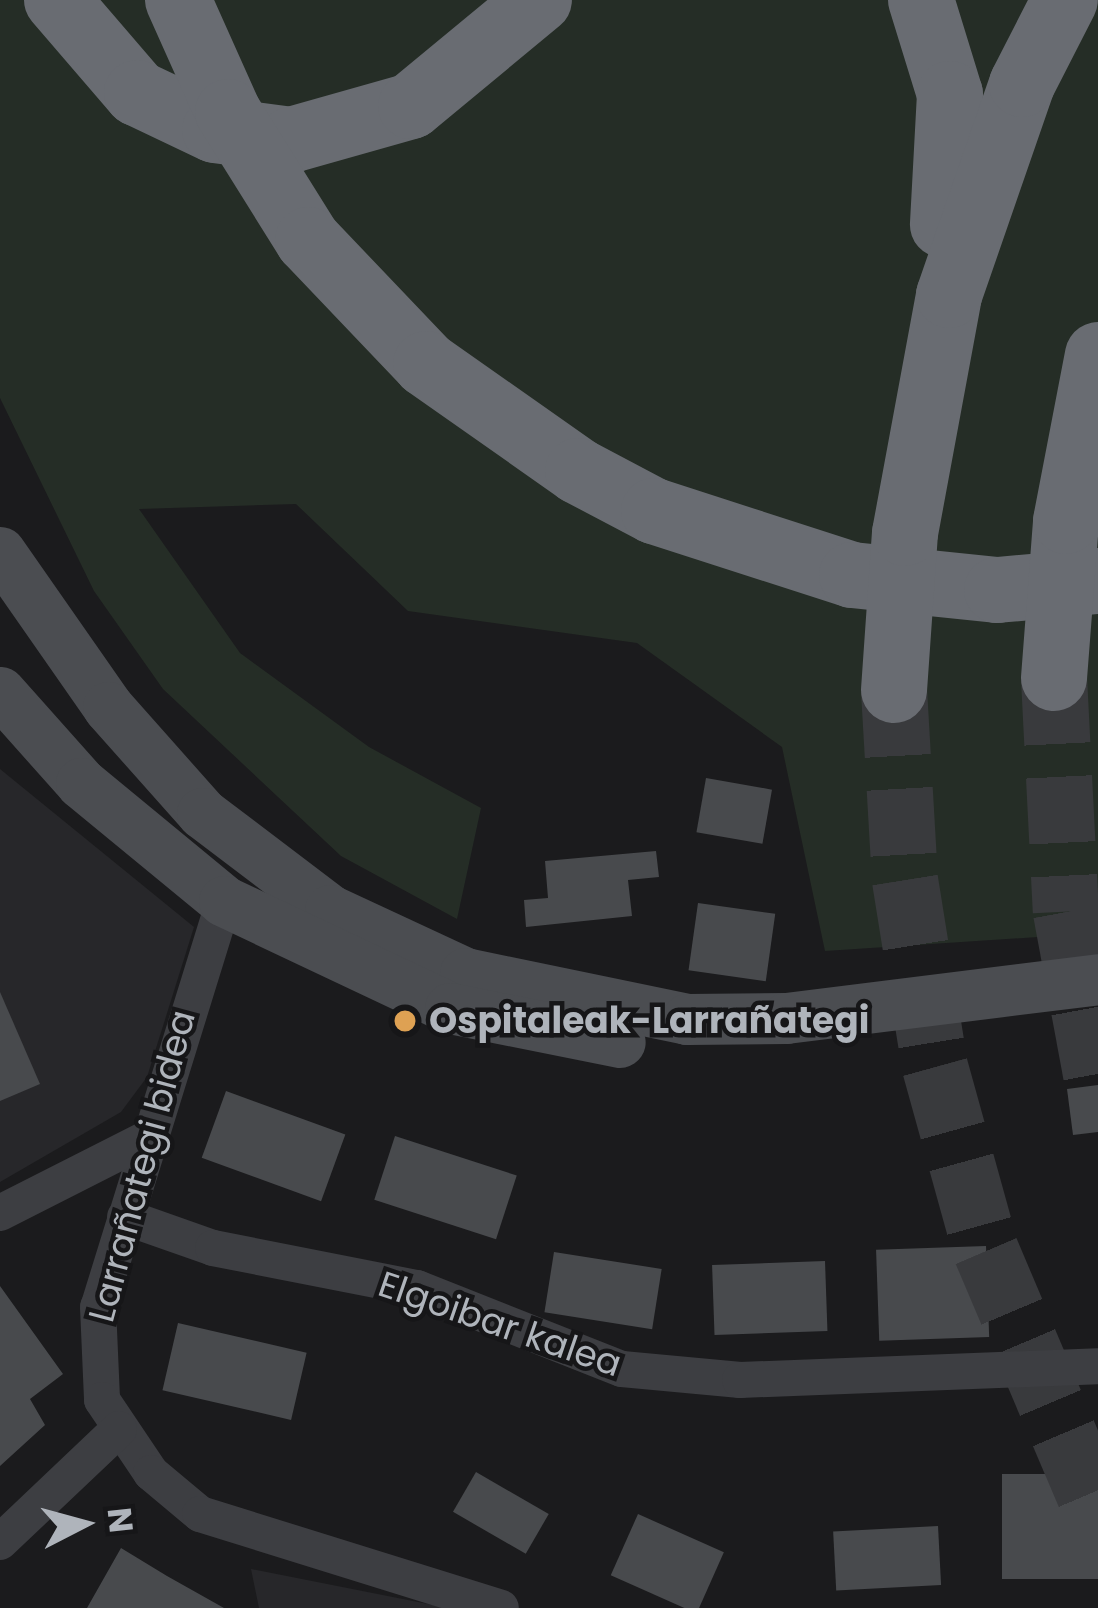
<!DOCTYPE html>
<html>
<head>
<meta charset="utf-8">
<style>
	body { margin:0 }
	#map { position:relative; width:1098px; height:1608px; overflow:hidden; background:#1b1b1d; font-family:Poppins,sans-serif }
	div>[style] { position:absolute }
	.built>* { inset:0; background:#27272a }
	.green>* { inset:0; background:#252d26 }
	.building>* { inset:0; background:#484a4d; transform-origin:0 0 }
	.motorway-tunnel>* { height:66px; margin-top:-33px; transform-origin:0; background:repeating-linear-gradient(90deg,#393a3d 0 66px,transparent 0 99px) }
	.minor>* { height:36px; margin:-18px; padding:0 18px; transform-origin:18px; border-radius:18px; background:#3d3e42 }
	.secondary>* { height:51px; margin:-25.5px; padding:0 25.5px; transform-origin:25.5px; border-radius:25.5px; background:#4b4d51 }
	.motorway>* { height:66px; margin:-33px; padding:0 33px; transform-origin:33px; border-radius:33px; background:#696c72 }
	.dots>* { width:33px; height:33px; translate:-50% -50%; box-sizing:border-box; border:6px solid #161618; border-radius:50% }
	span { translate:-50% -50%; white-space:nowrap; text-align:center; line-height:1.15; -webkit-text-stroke:9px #161618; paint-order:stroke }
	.poi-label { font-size:36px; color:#afb4bb; font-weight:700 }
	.left { translate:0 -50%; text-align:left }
	.street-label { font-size:36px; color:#afb4bb }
	.north { position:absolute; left:24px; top:1464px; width:120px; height:120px; -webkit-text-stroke:9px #161618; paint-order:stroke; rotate:84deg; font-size:33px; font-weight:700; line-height:48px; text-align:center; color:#afb4bb }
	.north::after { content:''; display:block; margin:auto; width:42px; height:54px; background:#afb4bb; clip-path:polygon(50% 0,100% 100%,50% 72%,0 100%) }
</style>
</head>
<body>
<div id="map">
	<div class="built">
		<i style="clip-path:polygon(0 769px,194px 927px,147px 1077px,121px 1112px,0 1182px)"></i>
		<i style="clip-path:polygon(251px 1569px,433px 1605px,444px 1608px,259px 1608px)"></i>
	</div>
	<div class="green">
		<i style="clip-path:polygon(0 0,1098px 0,1098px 933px,825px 951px,782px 747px,637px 643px,408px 611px,296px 504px,139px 509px,240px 653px,369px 747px,481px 808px,457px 919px,341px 856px,163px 689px,94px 591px,0 398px)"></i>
	</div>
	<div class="building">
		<i style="left:706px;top:778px;width:67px;height:55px;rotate:10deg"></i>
		<i style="clip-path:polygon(656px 851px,659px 877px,628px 880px,632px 916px,526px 927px,524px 900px,548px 898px,545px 861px)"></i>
		<i style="left:698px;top:903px;width:78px;height:68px;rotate:8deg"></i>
		<i style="clip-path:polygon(0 992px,40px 1084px,0 1101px)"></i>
		<i style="clip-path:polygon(1098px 1085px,1098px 1132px,1073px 1135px,1067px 1089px)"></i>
		<i style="left:226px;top:1091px;width:127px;height:71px;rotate:20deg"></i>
		<i style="left:395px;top:1136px;width:128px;height:67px;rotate:18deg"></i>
		<i style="left:986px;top:1246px;width:91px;height:110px;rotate:88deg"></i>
		<i style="left:554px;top:1252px;width:109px;height:61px;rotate:9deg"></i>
		<i style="left:825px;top:1261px;width:70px;height:113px;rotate:88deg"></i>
		<i style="clip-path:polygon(0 1286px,63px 1374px,30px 1399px,45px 1425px,0 1466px)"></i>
		<i style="left:178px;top:1323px;width:132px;height:69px;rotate:13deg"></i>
		<i style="left:476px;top:1472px;width:84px;height:46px;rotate:30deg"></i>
		<i style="left:1098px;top:1474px;width:105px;height:96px;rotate:90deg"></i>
		<i style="left:638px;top:1514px;width:94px;height:67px;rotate:24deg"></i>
		<i style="left:938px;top:1526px;width:59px;height:105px;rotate:87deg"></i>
		<i style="clip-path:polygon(121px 1548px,167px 1576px,224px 1608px,87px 1608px)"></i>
	</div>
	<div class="motorway-tunnel">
		<i style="left:1054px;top:678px;width:234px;rotate:87.1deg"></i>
		<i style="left:1066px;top:912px;width:176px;rotate:79.5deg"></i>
		<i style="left:894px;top:690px;width:190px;rotate:86.7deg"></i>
		<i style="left:905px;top:880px;width:189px;rotate:80.9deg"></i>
		<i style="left:935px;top:1067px;width:191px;rotate:74.5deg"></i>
		<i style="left:986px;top:1251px;width:287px;rotate:67deg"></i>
	</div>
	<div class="minor">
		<i style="left:224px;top:901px;width:425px;rotate:107.2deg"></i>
		<i style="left:98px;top:1307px;width:93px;rotate:87.5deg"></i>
		<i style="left:102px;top:1400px;width:88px;rotate:56.1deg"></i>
		<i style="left:151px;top:1473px;width:64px;rotate:39.9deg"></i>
		<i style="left:200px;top:1514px;width:315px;rotate:17.3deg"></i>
		<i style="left:0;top:1213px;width:164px;rotate:-26.9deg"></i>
		<i style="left:125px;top:1217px;width:93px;rotate:19.4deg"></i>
		<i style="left:213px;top:1248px;width:208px;rotate:11.1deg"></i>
		<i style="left:417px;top:1288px;width:220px;rotate:21.6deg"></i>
		<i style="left:622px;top:1369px;width:119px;rotate:5.3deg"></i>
		<i style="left:740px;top:1380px;width:358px;rotate:-2.2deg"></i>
		<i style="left:0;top:1542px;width:164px;rotate:-43.5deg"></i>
	</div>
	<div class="secondary">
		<i style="left:0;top:552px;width:189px;rotate:55.1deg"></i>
		<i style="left:108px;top:707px;width:142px;rotate:48.4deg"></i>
		<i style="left:202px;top:813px;width:161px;rotate:37.2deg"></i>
		<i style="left:330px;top:910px;width:149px;rotate:25deg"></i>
		<i style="left:465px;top:973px;width:227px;rotate:11.7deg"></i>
		<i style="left:687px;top:1019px;width:99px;rotate:-0.6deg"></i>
		<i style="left:786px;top:1018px;width:314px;rotate:-7.1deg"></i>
		<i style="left:0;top:692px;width:122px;rotate:48.3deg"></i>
		<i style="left:81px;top:783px;width:185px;rotate:39.5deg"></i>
		<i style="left:224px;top:901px;width:250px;rotate:25.3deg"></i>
		<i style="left:450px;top:1008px;width:173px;rotate:11.3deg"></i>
	</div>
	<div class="motorway">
		<i style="left:57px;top:0;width:123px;rotate:49.3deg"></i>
		<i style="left:137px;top:93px;width:86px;rotate:25.4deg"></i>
		<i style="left:215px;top:130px;width:77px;rotate:7.5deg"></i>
		<i style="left:291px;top:140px;width:125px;rotate:-15.8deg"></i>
		<i style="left:411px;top:106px;width:166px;rotate:-39.6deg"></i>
		<i style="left:178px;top:0;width:123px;rotate:65.9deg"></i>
		<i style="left:228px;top:112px;width:151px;rotate:58deg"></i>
		<i style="left:308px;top:240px;width:171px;rotate:46.4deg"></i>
		<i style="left:426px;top:364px;width:186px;rotate:35.1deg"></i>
		<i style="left:578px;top:471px;width:86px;rotate:27.8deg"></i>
		<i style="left:654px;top:511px;width:208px;rotate:17.9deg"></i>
		<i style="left:852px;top:575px;width:146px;rotate:5.9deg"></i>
		<i style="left:997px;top:590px;width:101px;rotate:-5.1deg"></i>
		<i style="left:921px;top:0;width:98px;rotate:72.9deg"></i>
		<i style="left:950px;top:94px;width:131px;rotate:93.1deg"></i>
		<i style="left:1054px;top:678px;width:157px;rotate:-85.6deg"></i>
		<i style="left:1066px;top:521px;width:169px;rotate:-79.1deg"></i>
		<i style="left:894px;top:690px;width:157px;rotate:-86deg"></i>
		<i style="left:905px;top:533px;width:242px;rotate:-79.5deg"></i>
		<i style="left:949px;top:295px;width:223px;rotate:-70.9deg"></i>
		<i style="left:1022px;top:84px;width:94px;rotate:-62.9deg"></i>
	</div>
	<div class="dots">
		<i style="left:405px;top:1021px;background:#dea153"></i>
	</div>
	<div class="poi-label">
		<span class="left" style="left:429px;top:1021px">Ospitaleak-Larrañategi</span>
	</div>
	<div class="street-label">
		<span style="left:142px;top:1166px;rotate:-75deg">Larrañategi bidea</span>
		<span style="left:500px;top:1324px;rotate:19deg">Elgoibar kalea</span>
	</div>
	<div class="north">N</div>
</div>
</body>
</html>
